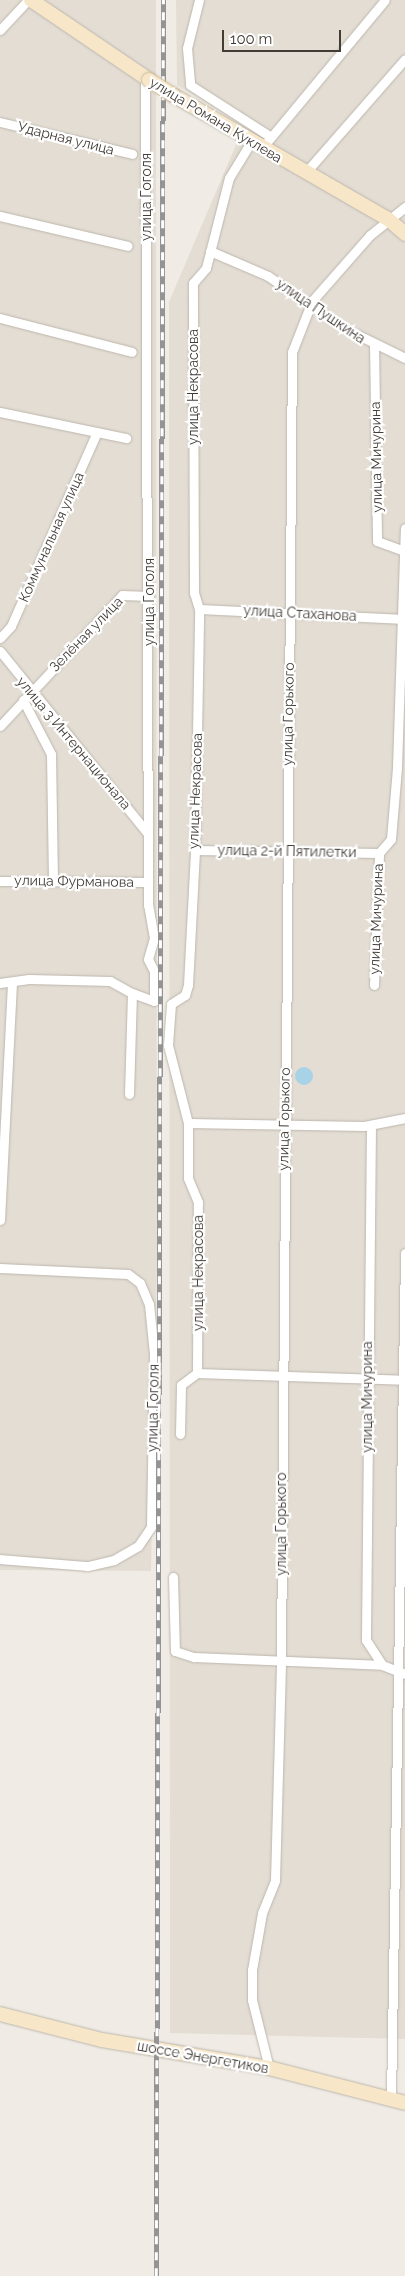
<!DOCTYPE html>
<html>
<head>
<meta charset="utf-8">
<style>
	body { margin:0 }
	#map { position:relative; width:405px; height:2276px; overflow:hidden; background:#f0ece5; font-family:Raleway,sans-serif }
	div>[style] { position:absolute }
	.residential>* { inset:0; background:#e3ddd4 }
	.water>* { inset:0; background:#a8d3e6 }
	.round { border-radius:50% }
	.roads { filter:drop-shadow(0 0 1px #bdb6ac) drop-shadow(0 0 1px #bdb6ac) }
	.street>* { height:9px; margin:-4.5px; padding:0 4.5px; transform-origin:4.5px; border-radius:4.5px; background:#fff }
	.secondary>* { height:14px; margin:-7px; padding:0 7px; transform-origin:7px; border-radius:7px; background:#f7e7c8 }
	.rail>* { height:4.5px; margin-top:-2.25px; transform-origin:0; background:repeating-linear-gradient(90deg,#fff 0 8px,#949494 0 16px); box-sizing:border-box; border-block:1px solid #949494 }
	.bridges { filter:drop-shadow(0 0 1px #cab99a) drop-shadow(0 0 1px #cab99a) }
	.secondary-bridge>* { height:14px; margin:-7px; padding:0 7px; transform-origin:7px; border-radius:7px; background:#f7e7c8 }
	span { translate:-50% -50%; white-space:nowrap; text-align:center; line-height:1.15; -webkit-text-stroke:4.5px #fff; paint-order:stroke }
	.street-label { font-size:14px; color:#423c36 }
	.scale { position:absolute; left:222px; top:30px; width:119px; height:22px; box-sizing:border-box; border:2px solid #423c36; border-top:0; padding-left:6px; font-size:15px; line-height:18px; white-space:nowrap; color:#423c36; -webkit-text-stroke:4px #fff; paint-order:stroke }
</style>
</head>
<body>
<div id="map">
	<div class="residential">
		<i style="clip-path:polygon(0 0,156px 0,157px 1263px,151px 1571px,0 1570px)"></i>
		<i style="clip-path:polygon(176px 0,405px 0,405px 2039px,170px 2033px,169px 302px,244px 126px,177px 85px)"></i>
	</div>
	<div class="water">
		<i class="round" style="left:295px;top:1067px;width:18px;height:18px"></i>
	</div>
	<div class="roads">
		<div class="street">
			<i style="left:199px;top:0;width:49px;rotate:104deg"></i>
			<i style="left:187px;top:48px;width:37px;rotate:85deg"></i>
			<i style="left:190px;top:85px;width:96px;rotate:32.7deg"></i>
			<i style="left:0;top:30px;width:41px;rotate:-47deg"></i>
			<i style="left:0;top:122px;width:136px;rotate:13.6deg"></i>
			<i style="left:262px;top:148px;width:192px;rotate:-50.3deg"></i>
			<i style="left:306px;top:172px;width:150px;rotate:-48.8deg"></i>
			<i style="left:0;top:216px;width:131px;rotate:13.2deg"></i>
			<i style="left:210px;top:251px;width:63px;rotate:23.3deg"></i>
			<i style="left:268px;top:276px;width:94px;rotate:34.2deg"></i>
			<i style="left:346px;top:329px;width:66px;rotate:26.2deg"></i>
			<i style="left:0;top:318px;width:136px;rotate:14.4deg"></i>
			<i style="left:374px;top:345px;width:196px;rotate:89.1deg"></i>
			<i style="left:377px;top:541px;width:29px;rotate:20deg"></i>
			<i style="left:0;top:412px;width:129px;rotate:11.7deg"></i>
			<i style="left:199px;top:609px;width:206px;rotate:2.8deg"></i>
			<i style="left:0;top:638px;width:16px;rotate:-47deg"></i>
			<i style="left:11px;top:626px;width:212px;rotate:-66.1deg"></i>
			<i style="left:0;top:651px;width:235px;rotate:51deg"></i>
			<i style="left:23px;top:700px;width:61px;rotate:62.6deg"></i>
			<i style="left:51px;top:754px;width:127px;rotate:89.1deg"></i>
			<i style="left:0;top:726px;width:179px;rotate:-47deg"></i>
			<i style="left:122px;top:595px;width:27px;rotate:2deg"></i>
			<i style="left:195px;top:850px;width:184px;rotate:0.9deg"></i>
			<i style="left:379px;top:853px;width:18px;rotate:-49deg"></i>
			<i style="left:391px;top:839px;width:72px;rotate:-85.2deg"></i>
			<i style="left:397px;top:767px;width:239px;rotate:-88.1deg"></i>
			<i style="left:0;top:881px;width:148px;rotate:0.4deg"></i>
			<i style="left:0;top:983px;width:29px;rotate:-8deg"></i>
			<i style="left:29px;top:979px;width:81px;rotate:1.4deg"></i>
			<i style="left:110px;top:981px;width:25px;rotate:29deg"></i>
			<i style="left:374px;top:985px;width:132px;rotate:-87.8deg"></i>
			<i style="left:129px;top:1094px;width:101px;rotate:-88.3deg"></i>
			<i style="left:132px;top:993px;width:23px;rotate:20deg"></i>
			<i style="left:154px;top:1001px;width:30px;rotate:-90deg"></i>
			<i style="left:154px;top:971px;width:13px;rotate:-117deg"></i>
			<i style="left:148px;top:959px;width:22px;rotate:-74deg"></i>
			<i style="left:154px;top:938px;width:34px;rotate:-100deg"></i>
			<i style="left:148px;top:905px;width:828px;rotate:-90.21deg"></i>
			<i style="left:188px;top:1123px;width:176px;rotate:1deg"></i>
			<i style="left:364px;top:1126px;width:42px;rotate:-11deg"></i>
			<i style="left:371px;top:1125px;width:515px;rotate:90.56deg"></i>
			<i style="left:366px;top:1640px;width:30px;rotate:57deg"></i>
			<i style="left:0;top:1220px;width:236px;rotate:-87.1deg"></i>
			<i style="left:0;top:1268px;width:128px;rotate:2.7deg"></i>
			<i style="left:128px;top:1274px;width:15px;rotate:37deg"></i>
			<i style="left:140px;top:1283px;width:23px;rotate:67deg"></i>
			<i style="left:149px;top:1304px;width:50px;rotate:84.3deg"></i>
			<i style="left:154px;top:1354px;width:173px;rotate:91deg"></i>
			<i style="left:151px;top:1527px;width:23px;rotate:124deg"></i>
			<i style="left:138px;top:1546px;width:28px;rotate:150deg"></i>
			<i style="left:114px;top:1560px;width:28px;rotate:167deg"></i>
			<i style="left:87px;top:1566px;width:87px;rotate:-175.4deg"></i>
			<i style="left:197px;top:1373px;width:206px;rotate:1.9deg"></i>
			<i style="left:180px;top:1434px;width:49px;rotate:-88.8deg"></i>
			<i style="left:181px;top:1385px;width:20px;rotate:-37deg"></i>
			<i style="left:197px;top:1373px;width:171px;rotate:-89.7deg"></i>
			<i style="left:198px;top:1202px;width:26px;rotate:-113deg"></i>
			<i style="left:188px;top:1178px;width:55px;rotate:-90deg"></i>
			<i style="left:188px;top:1123px;width:81px;rotate:-104.4deg"></i>
			<i style="left:168px;top:1045px;width:41px;rotate:-85.8deg"></i>
			<i style="left:171px;top:1004px;width:17px;rotate:-33deg"></i>
			<i style="left:185px;top:995px;width:10px;rotate:-73deg"></i>
			<i style="left:188px;top:985px;width:135px;rotate:-87deg"></i>
			<i style="left:195px;top:850px;width:241px;rotate:-89deg"></i>
			<i style="left:199px;top:609px;width:17px;rotate:-107deg"></i>
			<i style="left:194px;top:593px;width:310px;rotate:-90.2deg"></i>
			<i style="left:193px;top:283px;width:20px;rotate:-49deg"></i>
			<i style="left:206px;top:268px;width:93px;rotate:-75.7deg"></i>
			<i style="left:229px;top:178px;width:42px;rotate:-58.6deg"></i>
			<i style="left:173px;top:1577px;width:74px;rotate:88.5deg"></i>
			<i style="left:175px;top:1651px;width:20px;rotate:18deg"></i>
			<i style="left:194px;top:1657px;width:188px;rotate:2.4deg"></i>
			<i style="left:382px;top:1665px;width:25px;rotate:21deg"></i>
			<i style="left:269px;top:2068px;width:70px;rotate:-104deg"></i>
			<i style="left:252px;top:2000px;width:30px;rotate:-90deg"></i>
			<i style="left:252px;top:1970px;width:58px;rotate:-80deg"></i>
			<i style="left:262px;top:1913px;width:35px;rotate:-68deg"></i>
			<i style="left:275px;top:1880px;width:219px;rotate:-88.4deg"></i>
			<i style="left:281px;top:1661px;width:1309px;rotate:-89.52deg"></i>
			<i style="left:292px;top:352px;width:55px;rotate:-68.6deg"></i>
			<i style="left:312px;top:301px;width:88px;rotate:-48.7deg"></i>
			<i style="left:370px;top:235px;width:45px;rotate:-38.7deg"></i>
			<i style="left:391px;top:2100px;width:847px;rotate:-89.05deg"></i>
		</div>
		<div class="secondary">
			<i style="left:31px;top:0;width:143px;rotate:34.1deg"></i>
			<i style="left:173px;top:95px;width:248px;rotate:30deg"></i>
			<i style="left:388px;top:219px;width:23px;rotate:41deg"></i>
			<i style="left:0;top:2014px;width:105px;rotate:14.3deg"></i>
			<i style="left:102px;top:2040px;width:169px;rotate:9.5deg"></i>
			<i style="left:269px;top:2068px;width:140px;rotate:14.4deg"></i>
		</div>
	</div>
	<div class="rail">
		<i style="left:156px;top:2276px;width:2276px;rotate:-89.82deg"></i>
	</div>
	<div class="bridges">
		<div class="secondary-bridge">
			<i style="left:149px;top:80px;width:28px;rotate:32deg"></i>
		</div>
	</div>
	<div class="street-label">
		<span style="left:216px;top:120px;rotate:31deg">улица Романа Куклева</span>
		<span style="left:66px;top:138px;rotate:14deg">Ударная улица</span>
		<span style="left:146px;top:197px;rotate:-90deg">улица Гоголя</span>
		<span style="left:321px;top:311px;rotate:34deg">улица Пушкина</span>
		<span style="left:193px;top:387px;rotate:-90deg">улица Некрасова</span>
		<span style="left:376px;top:457px;rotate:-91deg">улица Мичурина</span>
		<span style="left:51px;top:537px;rotate:-66deg">Коммунальная улица</span>
		<span style="left:149px;top:602px;rotate:-90deg">улица Гоголя</span>
		<span style="left:300px;top:613px;rotate:3deg">улица Стаханова</span>
		<span style="left:86px;top:634px;rotate:-46deg">Зелёная улица</span>
		<span style="left:288px;top:714px;rotate:-89deg">улица Горького</span>
		<span style="left:74px;top:743px;rotate:50deg">улица 3 Интернационала</span>
		<span style="left:195px;top:791px;rotate:-88deg">улица Некрасова</span>
		<span style="left:287px;top:851px;rotate:1deg">улица 2-й Пятилетки</span>
		<span style="left:74px;top:881px;rotate:1deg">улица Фурманова</span>
		<span style="left:376px;top:919px;rotate:-88deg">улица Мичурина</span>
		<span style="left:284px;top:1119px;rotate:-89deg">улица Горького</span>
		<span style="left:198px;top:1273px;rotate:-90deg">улица Некрасова</span>
		<span style="left:367px;top:1397px;rotate:-90deg">улица Мичурина</span>
		<span style="left:153px;top:1408px;rotate:-89deg">улица Гоголя</span>
		<span style="left:281px;top:1524px;rotate:-90deg">улица Горького</span>
		<span style="left:203px;top:2057px;rotate:10deg">шоссе Энергетиков</span>
	</div>
	<div class="scale">100 m</div>
</div>
</body>
</html>
